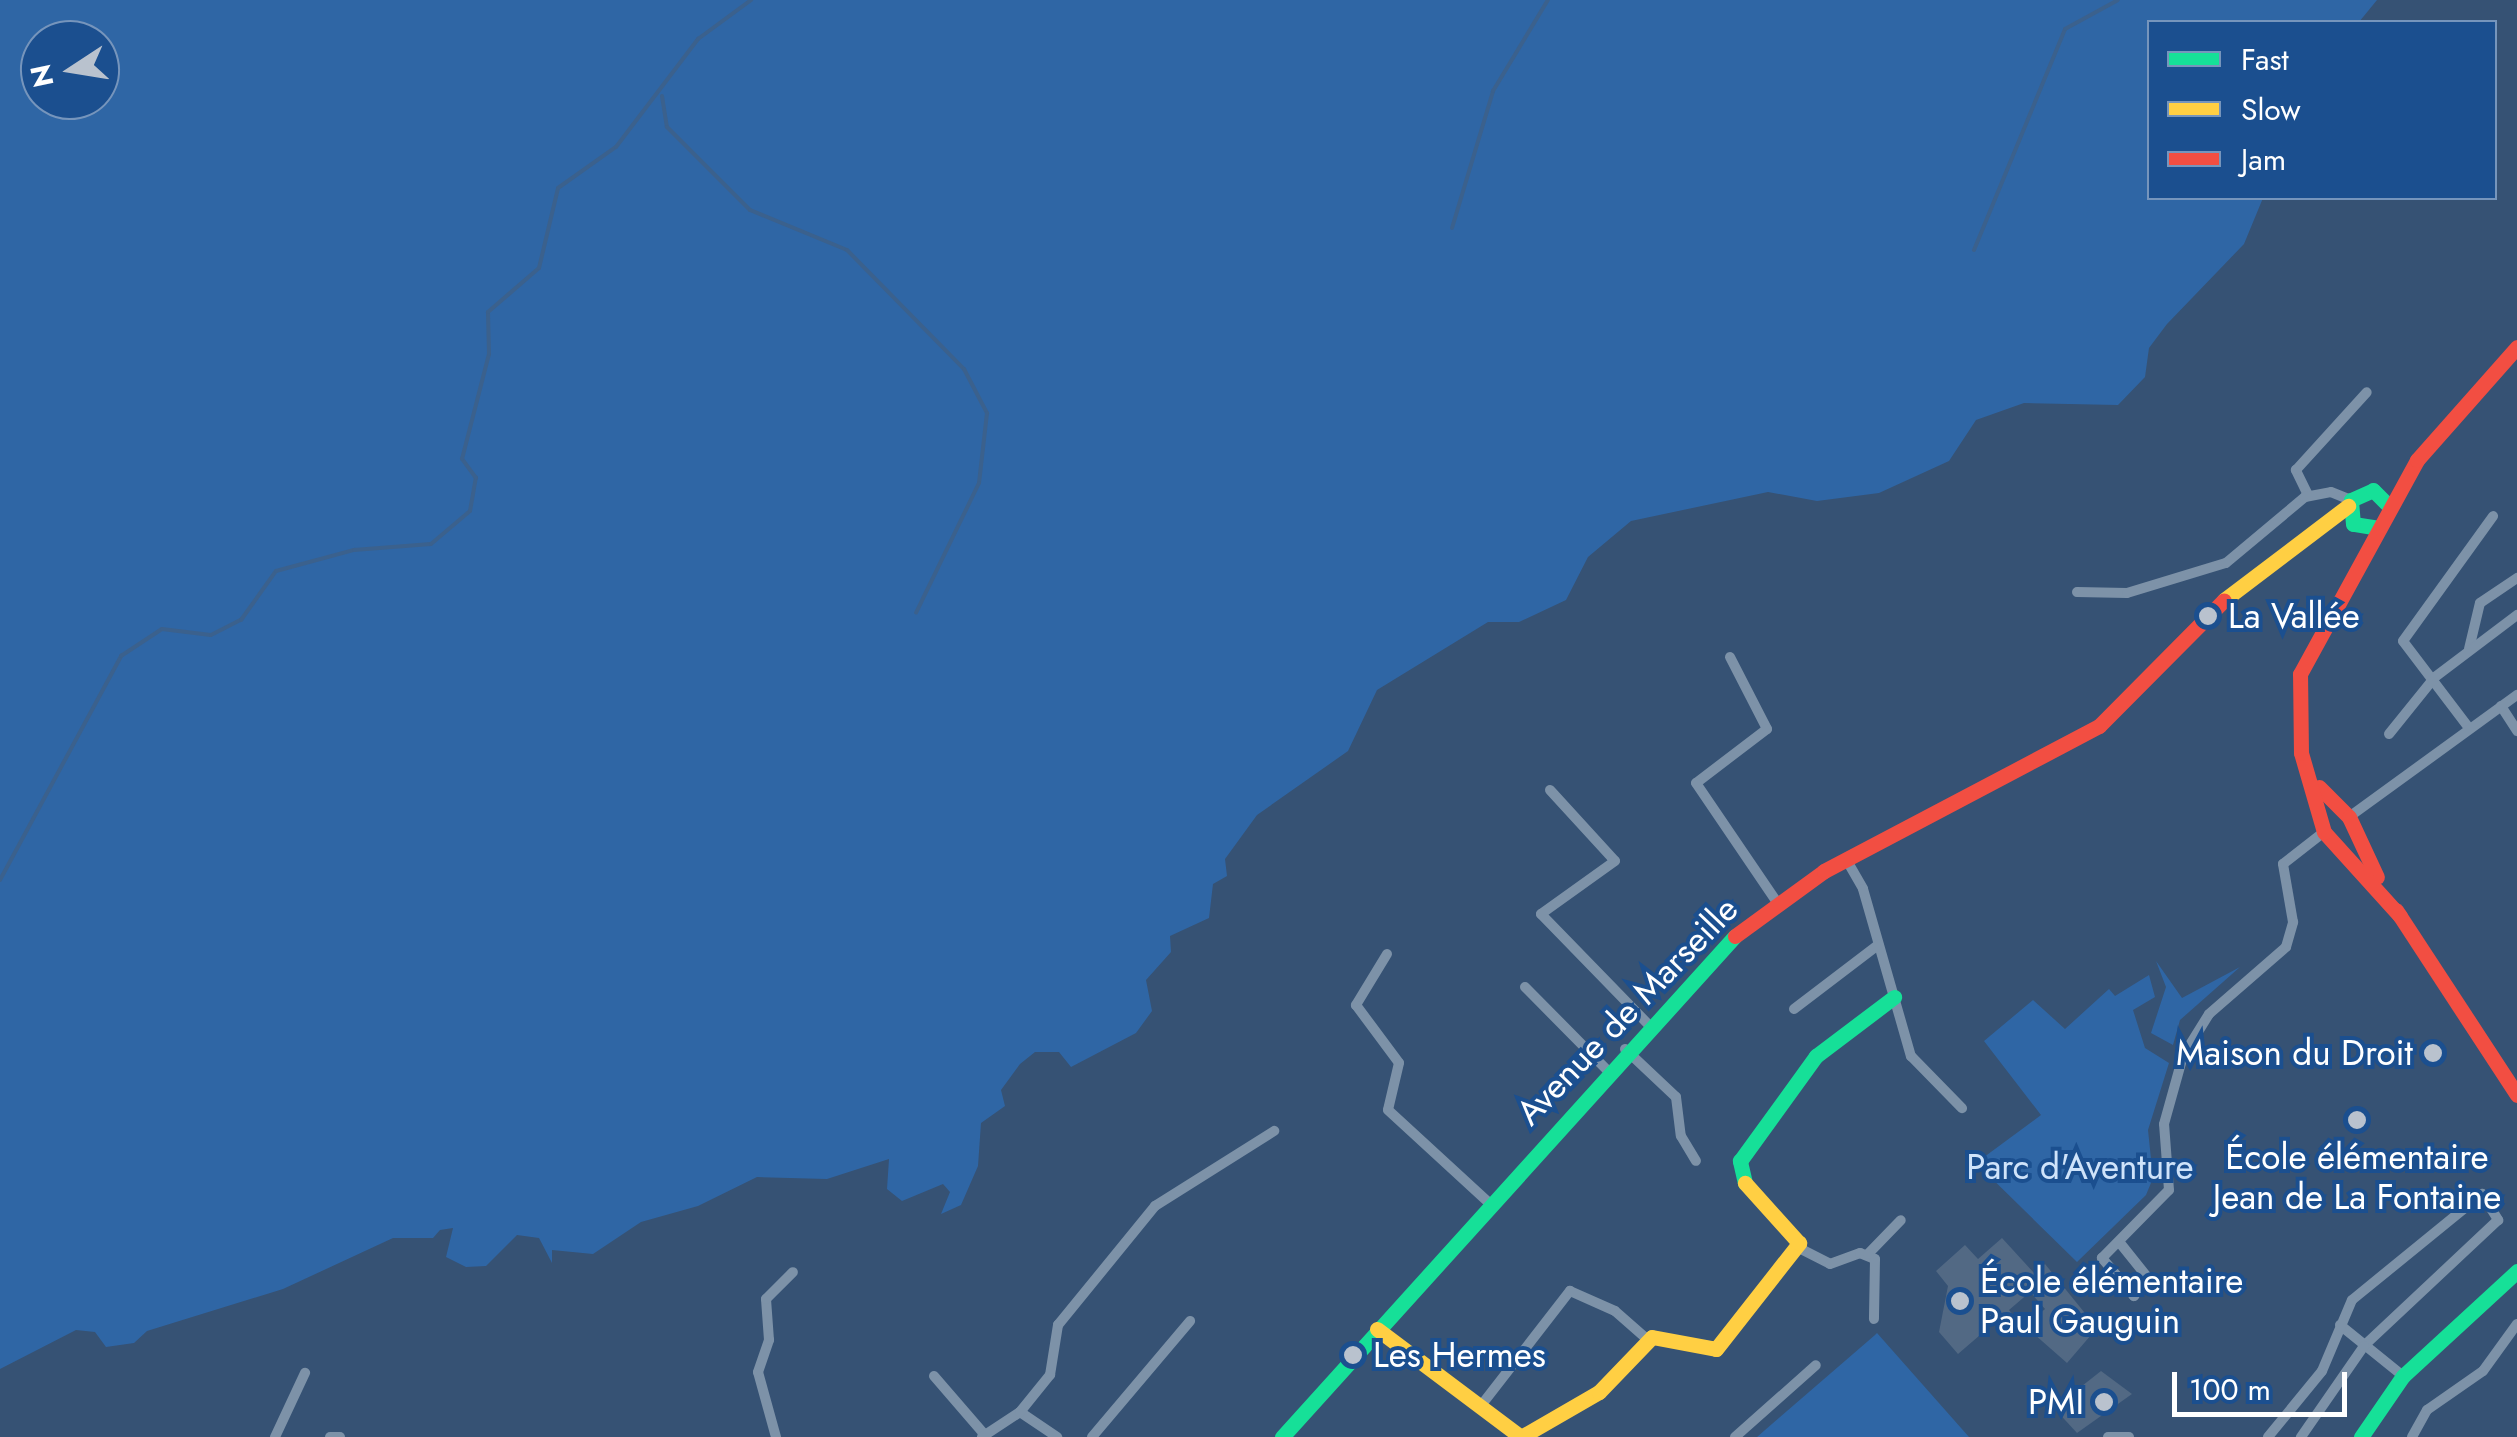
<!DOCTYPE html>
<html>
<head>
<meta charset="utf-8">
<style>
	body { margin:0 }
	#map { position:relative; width:2517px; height:1437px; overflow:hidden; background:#365274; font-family:Jost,sans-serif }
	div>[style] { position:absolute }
	.green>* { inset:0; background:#2f66a5 }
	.stream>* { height:4px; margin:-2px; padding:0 2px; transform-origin:2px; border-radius:2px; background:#3b618d }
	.building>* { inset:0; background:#526984 }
	.street>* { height:10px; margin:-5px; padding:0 5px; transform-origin:5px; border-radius:5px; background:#7d92a8 }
	.fast>* { height:15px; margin:-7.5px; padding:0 7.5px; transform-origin:7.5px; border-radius:7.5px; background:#16e098 }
	.slow>* { height:15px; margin:-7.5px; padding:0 7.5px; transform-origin:7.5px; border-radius:7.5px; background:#ffcf43 }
	.jam>* { height:15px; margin:-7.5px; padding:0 7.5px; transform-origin:7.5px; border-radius:7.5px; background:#f24e42 }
	.dots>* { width:28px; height:28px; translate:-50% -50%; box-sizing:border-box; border:5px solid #1b4f8f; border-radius:50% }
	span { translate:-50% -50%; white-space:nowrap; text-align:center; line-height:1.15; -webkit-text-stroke:8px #1b4f8f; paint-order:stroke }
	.poi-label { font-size:35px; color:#fff }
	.left { translate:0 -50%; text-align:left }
	.right { translate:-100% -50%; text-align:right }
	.street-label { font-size:35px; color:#fff }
	.park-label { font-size:35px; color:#cfe3fa }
	.legend { position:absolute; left:2147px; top:20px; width:350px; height:180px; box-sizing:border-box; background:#1b4f8f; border:2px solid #7695bc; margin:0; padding:12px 18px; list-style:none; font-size:30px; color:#fff }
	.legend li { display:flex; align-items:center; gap:20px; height:50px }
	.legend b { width:50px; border:2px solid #7695bc }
	.north { position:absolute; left:20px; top:20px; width:100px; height:100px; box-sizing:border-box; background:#1b4f8f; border:2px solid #7695bc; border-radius:50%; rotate:258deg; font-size:28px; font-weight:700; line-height:40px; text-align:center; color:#fff }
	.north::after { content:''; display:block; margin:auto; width:35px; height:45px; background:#b9c2ce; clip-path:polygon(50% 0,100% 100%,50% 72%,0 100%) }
	.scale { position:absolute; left:2172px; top:1372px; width:175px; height:45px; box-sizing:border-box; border:5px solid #fff; border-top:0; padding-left:12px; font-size:30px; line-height:35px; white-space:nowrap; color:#fff; -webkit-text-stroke:8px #1b4f8f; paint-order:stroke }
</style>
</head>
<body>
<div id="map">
	<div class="green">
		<i style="clip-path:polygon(evenodd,0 0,2377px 0,2359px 22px,2150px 22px,2150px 198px,2263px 198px,2244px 244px,2167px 324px,2149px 348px,2145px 377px,2118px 405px,2024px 403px,1976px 420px,1949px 461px,1879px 493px,1817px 501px,1768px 492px,1631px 521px,1588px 557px,1566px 600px,1519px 622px,1488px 622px,1377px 690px,1348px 751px,1257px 815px,1225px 859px,1227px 876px,1213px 884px,1209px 918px,1170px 936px,1171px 952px,1146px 980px,1152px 1011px,1136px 1033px,1071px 1067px,1059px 1052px,1035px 1052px,1020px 1064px,1001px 1090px,1005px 1106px,981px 1123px,978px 1166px,961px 1205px,941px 1214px,950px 1192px,943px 1184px,902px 1201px,887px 1189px,889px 1159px,827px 1179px,757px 1177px,698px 1206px,641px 1222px,593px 1254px,552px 1250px,552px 1263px,539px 1238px,517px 1235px,486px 1266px,466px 1267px,446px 1257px,453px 1228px,440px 1230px,433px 1238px,393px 1238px,283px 1289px,147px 1331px,134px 1343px,106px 1347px,95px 1332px,76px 1330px,0 1369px,0 0,40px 40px,100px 40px,100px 100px,40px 100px,40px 40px)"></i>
		<i style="clip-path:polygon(2156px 961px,2182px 998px,2240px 967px,2180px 1020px,2173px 1045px,2151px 1033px,2166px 987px)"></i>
		<i style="clip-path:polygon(2149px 975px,2155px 997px,2133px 1010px,2145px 1048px,2169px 1063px,2148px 1130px,2153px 1178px,2146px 1195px,2077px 1262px,1976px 1163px,2041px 1115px,1984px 1041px,2033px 1000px,2065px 1029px,2109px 989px,2115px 996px)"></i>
		<i style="clip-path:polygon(1877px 1333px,1969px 1437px,1757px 1437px,1875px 1335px)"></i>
	</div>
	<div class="stream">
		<i style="left:662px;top:96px;width:31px;rotate:81deg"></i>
		<i style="left:667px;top:127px;width:117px;rotate:45deg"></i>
		<i style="left:750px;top:210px;width:105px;rotate:22.4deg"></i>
		<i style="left:847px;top:250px;width:167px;rotate:45.5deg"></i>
		<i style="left:964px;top:369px;width:50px;rotate:62.4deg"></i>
		<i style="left:987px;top:413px;width:70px;rotate:96.5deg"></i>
		<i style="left:979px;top:483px;width:144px;rotate:115.9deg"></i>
		<i style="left:1452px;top:228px;width:143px;rotate:-73.3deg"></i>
		<i style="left:1493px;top:91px;width:106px;rotate:-58.9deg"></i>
		<i style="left:1974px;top:250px;width:239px;rotate:-67.6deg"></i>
		<i style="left:2065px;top:29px;width:60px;rotate:-28.7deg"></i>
		<i style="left:0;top:880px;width:255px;rotate:-61.6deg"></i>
		<i style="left:121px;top:656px;width:49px;rotate:-33.4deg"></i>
		<i style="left:162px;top:629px;width:49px;rotate:7deg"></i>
		<i style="left:211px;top:635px;width:34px;rotate:-27deg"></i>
		<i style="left:241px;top:620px;width:60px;rotate:-54.5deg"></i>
		<i style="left:276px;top:571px;width:81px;rotate:-15.1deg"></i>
		<i style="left:354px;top:550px;width:77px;rotate:-4.5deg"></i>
		<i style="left:431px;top:544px;width:51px;rotate:-40.2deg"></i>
		<i style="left:470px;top:511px;width:34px;rotate:-80deg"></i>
		<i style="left:476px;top:478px;width:24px;rotate:-126deg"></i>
		<i style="left:462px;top:459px;width:108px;rotate:-75.6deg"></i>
		<i style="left:489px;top:354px;width:42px;rotate:-91.4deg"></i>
		<i style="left:488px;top:312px;width:67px;rotate:-40.8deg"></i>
		<i style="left:539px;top:268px;width:82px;rotate:-76.6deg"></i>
		<i style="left:558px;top:188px;width:71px;rotate:-35.3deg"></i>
		<i style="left:616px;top:147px;width:136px;rotate:-52.8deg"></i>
		<i style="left:698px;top:39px;width:66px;rotate:-36.3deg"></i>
	</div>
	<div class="building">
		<i style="clip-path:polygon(2002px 1238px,2034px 1273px,2045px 1264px,2097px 1328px,2067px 1363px,2025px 1326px,2045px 1309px,2030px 1292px,2009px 1310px,2015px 1317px,2000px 1330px,1994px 1323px,1958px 1354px,1939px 1332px,1948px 1286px,1936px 1271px,1965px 1245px,1978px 1259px)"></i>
		<i style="clip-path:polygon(2101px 1371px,2132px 1394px,2077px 1433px,2054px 1408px)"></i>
	</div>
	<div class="street">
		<i style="left:2308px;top:495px;width:28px;rotate:-116deg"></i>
		<i style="left:2296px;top:470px;width:105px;rotate:-47.7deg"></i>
		<i style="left:2077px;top:592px;width:50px;rotate:1.1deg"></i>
		<i style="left:2127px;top:593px;width:103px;rotate:-16.9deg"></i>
		<i style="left:2226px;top:563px;width:103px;rotate:-39.9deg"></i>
		<i style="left:2305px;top:497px;width:26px;rotate:-11deg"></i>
		<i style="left:2331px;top:492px;width:22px;rotate:22deg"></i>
		<i style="left:2469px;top:649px;width:47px;rotate:-76.6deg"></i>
		<i style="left:2480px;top:603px;width:45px;rotate:-34deg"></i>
		<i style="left:1730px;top:657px;width:81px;rotate:62.8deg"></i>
		<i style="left:1767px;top:729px;width:89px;rotate:142.7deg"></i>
		<i style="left:1696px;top:783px;width:144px;rotate:55.8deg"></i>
		<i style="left:2501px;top:706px;width:30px;rotate:57deg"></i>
		<i style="left:2469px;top:728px;width:109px;rotate:-127.2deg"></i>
		<i style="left:2403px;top:641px;width:154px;rotate:-54.2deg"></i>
		<i style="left:2389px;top:734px;width:73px;rotate:-51.1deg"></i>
		<i style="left:2435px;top:677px;width:103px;rotate:-37.1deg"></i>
		<i style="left:1550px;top:790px;width:96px;rotate:47.5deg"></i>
		<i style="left:1615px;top:861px;width:91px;rotate:144.4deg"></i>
		<i style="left:1541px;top:914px;width:153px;rotate:45.8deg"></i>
		<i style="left:2349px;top:817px;width:208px;rotate:-36deg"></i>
		<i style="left:1846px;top:859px;width:34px;rotate:60deg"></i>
		<i style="left:1863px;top:889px;width:174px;rotate:74deg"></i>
		<i style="left:1911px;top:1056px;width:73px;rotate:45.6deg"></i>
		<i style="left:1387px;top:954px;width:60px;rotate:121.3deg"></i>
		<i style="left:1356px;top:1005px;width:72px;rotate:53.4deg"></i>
		<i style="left:1399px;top:1063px;width:48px;rotate:103.2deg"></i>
		<i style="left:1388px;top:1110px;width:136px;rotate:42.6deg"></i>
		<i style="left:1525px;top:987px;width:117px;rotate:45.3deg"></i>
		<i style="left:1794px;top:1009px;width:106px;rotate:-37.3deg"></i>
		<i style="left:1625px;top:1049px;width:70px;rotate:43.3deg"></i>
		<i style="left:1676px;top:1097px;width:39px;rotate:83deg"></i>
		<i style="left:1681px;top:1136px;width:29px;rotate:59deg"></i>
		<i style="left:2120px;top:1243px;width:45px;rotate:51.3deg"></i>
		<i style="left:2148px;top:1278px;width:23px;rotate:128deg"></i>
		<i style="left:2134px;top:1296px;width:50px;rotate:-130.1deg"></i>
		<i style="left:2102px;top:1258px;width:95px;rotate:-45.4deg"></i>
		<i style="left:2169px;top:1190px;width:66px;rotate:-94.3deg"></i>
		<i style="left:2164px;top:1124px;width:71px;rotate:-74.4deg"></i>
		<i style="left:2183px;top:1056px;width:49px;rotate:-58.2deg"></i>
		<i style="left:2209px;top:1014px;width:102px;rotate:-41deg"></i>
		<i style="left:2286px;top:947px;width:26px;rotate:-74deg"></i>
		<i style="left:2293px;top:922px;width:59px;rotate:-99.8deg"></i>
		<i style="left:2283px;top:864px;width:52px;rotate:-38deg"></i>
		<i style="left:1797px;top:1247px;width:37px;rotate:27deg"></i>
		<i style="left:1830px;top:1264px;width:32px;rotate:-20deg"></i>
		<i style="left:1860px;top:1253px;width:16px;rotate:22deg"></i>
		<i style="left:1875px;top:1259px;width:60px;rotate:91deg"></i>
		<i style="left:1868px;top:1254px;width:47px;rotate:-45.9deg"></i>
		<i style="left:2340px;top:1325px;width:81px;rotate:39deg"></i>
		<i style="left:934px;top:1376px;width:78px;rotate:49.2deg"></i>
		<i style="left:1483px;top:1403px;width:142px;rotate:-52.2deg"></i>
		<i style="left:1570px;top:1291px;width:49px;rotate:24deg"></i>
		<i style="left:1615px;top:1311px;width:44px;rotate:41.3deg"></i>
		<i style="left:1020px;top:1412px;width:45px;rotate:34deg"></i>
		<i style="left:275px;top:1437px;width:71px;rotate:-64.9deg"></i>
		<i style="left:330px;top:1437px;width:10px"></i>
		<i style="left:776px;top:1437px;width:67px;rotate:-105.5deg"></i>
		<i style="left:758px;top:1372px;width:34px;rotate:-71deg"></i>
		<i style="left:769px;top:1340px;width:41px;rotate:-94.2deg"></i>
		<i style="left:766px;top:1299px;width:38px;rotate:-45deg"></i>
		<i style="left:982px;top:1437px;width:45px;rotate:-33.3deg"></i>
		<i style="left:1020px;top:1412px;width:48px;rotate:-51deg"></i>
		<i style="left:1050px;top:1375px;width:51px;rotate:-80.9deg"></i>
		<i style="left:1058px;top:1325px;width:154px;rotate:-50.8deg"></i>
		<i style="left:1155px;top:1206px;width:141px;rotate:-32.2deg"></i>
		<i style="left:1092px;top:1437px;width:152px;rotate:-49.8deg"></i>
		<i style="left:1735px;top:1437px;width:108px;rotate:-41.6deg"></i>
		<i style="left:2108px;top:1437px;width:21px"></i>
		<i style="left:2268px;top:1437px;width:85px;rotate:-50.7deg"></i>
		<i style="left:2322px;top:1371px;width:77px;rotate:-67.1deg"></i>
		<i style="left:2352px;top:1300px;width:168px;rotate:-39.2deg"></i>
		<i style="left:2482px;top:1194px;width:31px;rotate:58deg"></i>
		<i style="left:2498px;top:1220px;width:184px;rotate:136.8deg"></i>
		<i style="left:2364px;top:1346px;width:111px;rotate:124.7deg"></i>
		<i style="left:2412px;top:1437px;width:31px;rotate:-61deg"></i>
		<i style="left:2427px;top:1410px;width:68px;rotate:-34.9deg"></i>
		<i style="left:2483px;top:1371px;width:58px;rotate:-54.1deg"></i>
	</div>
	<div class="fast">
		<i style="left:2379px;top:528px;width:26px;rotate:-171deg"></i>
		<i style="left:2353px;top:524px;width:24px;rotate:-95deg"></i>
		<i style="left:2351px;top:500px;width:24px;rotate:-24deg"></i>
		<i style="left:2373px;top:490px;width:23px;rotate:45deg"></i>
		<i style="left:1745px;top:1183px;width:23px;rotate:-103deg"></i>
		<i style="left:1740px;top:1161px;width:130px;rotate:-54.1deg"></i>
		<i style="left:1816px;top:1056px;width:98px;rotate:-37.1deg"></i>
		<i style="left:1282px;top:1437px;width:675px;rotate:-47.88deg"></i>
		<i style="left:2361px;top:1437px;width:74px;rotate:-55.5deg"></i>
		<i style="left:2403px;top:1376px;width:155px;rotate:-42.6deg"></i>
	</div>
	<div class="slow">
		<i style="left:2224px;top:600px;width:156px;rotate:-37.2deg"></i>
		<i style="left:1377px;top:1329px;width:180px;rotate:36.9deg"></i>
		<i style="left:1521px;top:1437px;width:90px;rotate:-30deg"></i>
		<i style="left:1599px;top:1392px;width:76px;rotate:-46.1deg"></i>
		<i style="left:1652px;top:1337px;width:65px;rotate:10.6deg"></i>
		<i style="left:1716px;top:1349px;width:135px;rotate:-51.9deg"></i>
		<i style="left:1799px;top:1243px;width:81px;rotate:-132deg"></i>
	</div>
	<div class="jam">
		<i style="left:2319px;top:787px;width:42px;rotate:45deg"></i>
		<i style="left:2349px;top:817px;width:66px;rotate:65deg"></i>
		<i style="left:2396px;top:910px;width:221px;rotate:56.8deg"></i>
		<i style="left:2400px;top:916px;width:113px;rotate:-132.1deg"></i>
		<i style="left:2324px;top:832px;width:82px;rotate:-106.2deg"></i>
		<i style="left:2301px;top:753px;width:79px;rotate:-90.7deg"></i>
		<i style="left:2300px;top:674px;width:244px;rotate:-61.3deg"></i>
		<i style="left:2417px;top:460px;width:151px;rotate:-48.5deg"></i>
		<i style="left:1735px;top:936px;width:110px;rotate:-36.1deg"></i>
		<i style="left:1824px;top:871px;width:311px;rotate:-27.8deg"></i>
		<i style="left:2099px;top:726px;width:177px;rotate:-45.2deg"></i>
	</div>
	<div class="dots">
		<i style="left:2208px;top:616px;background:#b9c2ce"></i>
		<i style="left:2433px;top:1053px;background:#b9c2ce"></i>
		<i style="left:2357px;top:1120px;background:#b9c2ce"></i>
		<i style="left:1960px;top:1301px;background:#b9c2ce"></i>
		<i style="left:1353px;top:1355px;background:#b9c2ce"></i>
		<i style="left:2104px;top:1402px;background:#b9c2ce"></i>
	</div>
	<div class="poi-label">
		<span class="left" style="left:2228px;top:616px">La Vallée</span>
		<span class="right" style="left:2413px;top:1053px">Maison du Droit</span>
		<span style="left:2357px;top:1177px">École élémentaire<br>Jean de La Fontaine</span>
		<span class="left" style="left:1980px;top:1301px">École élémentaire<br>Paul Gauguin</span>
		<span class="left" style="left:1373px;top:1355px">Les Hermes</span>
		<span class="right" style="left:2084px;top:1402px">PMI</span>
	</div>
	<div class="street-label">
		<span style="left:1627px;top:1011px;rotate:-46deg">Avenue de Marseille</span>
	</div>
	<div class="park-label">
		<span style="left:2080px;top:1167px">Parc d'Aventure</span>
	</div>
	<ul class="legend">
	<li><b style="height:12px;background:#16e098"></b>Fast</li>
	<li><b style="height:12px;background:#ffcf43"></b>Slow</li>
	<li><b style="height:12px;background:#f24e42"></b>Jam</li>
	</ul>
	<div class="north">N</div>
	<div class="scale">100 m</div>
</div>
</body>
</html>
